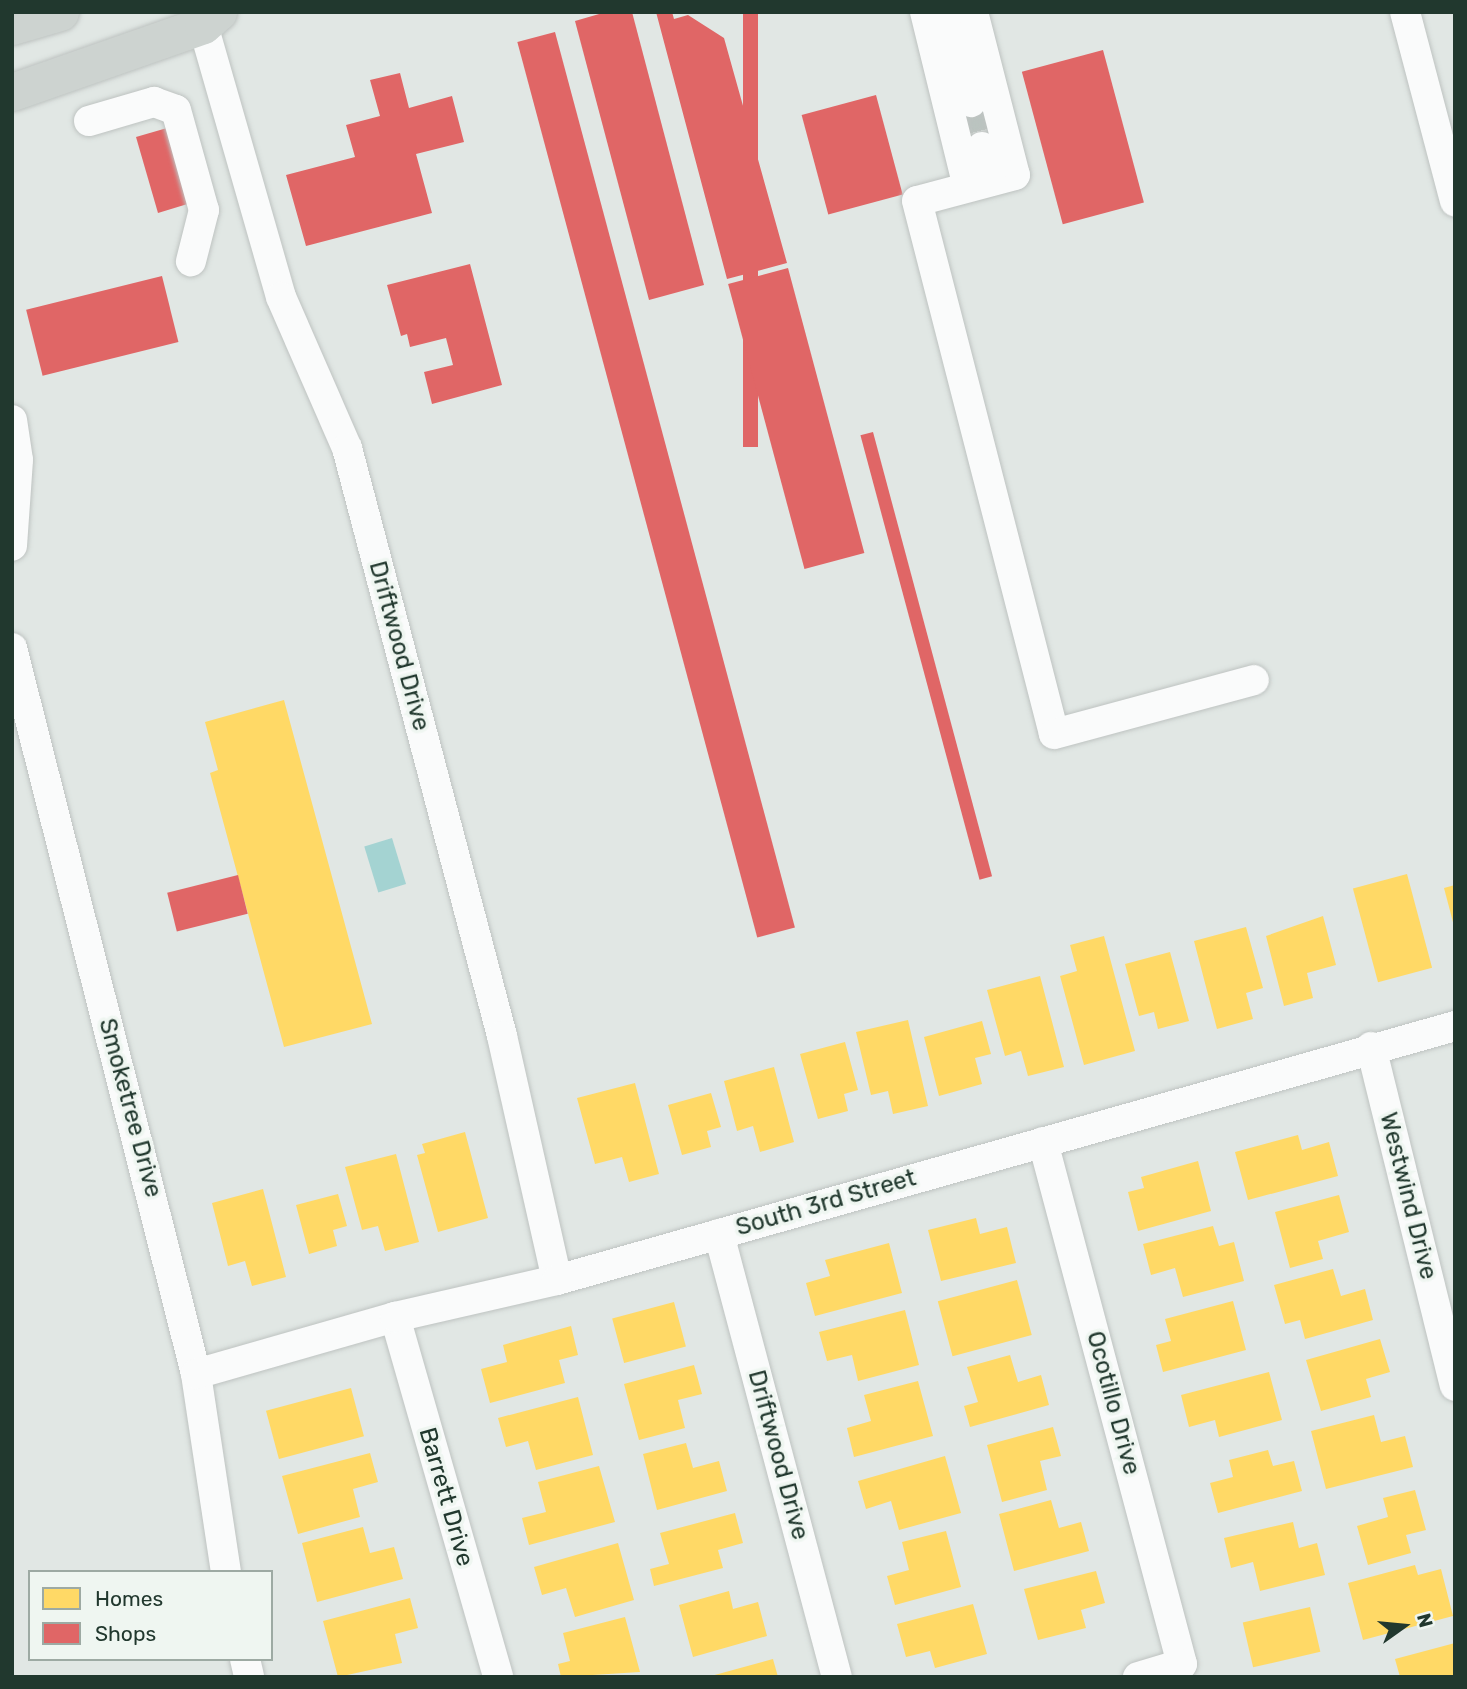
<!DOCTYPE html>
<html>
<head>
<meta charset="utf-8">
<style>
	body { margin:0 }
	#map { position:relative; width:1467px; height:1689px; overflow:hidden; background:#e1e7e4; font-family:Rubik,sans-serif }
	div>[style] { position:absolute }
	.water>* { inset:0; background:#a4d3d2; transform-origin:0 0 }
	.homes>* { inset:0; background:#ffd966; transform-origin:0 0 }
	.shops>* { inset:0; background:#e06666; transform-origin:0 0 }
	.minor-tunnel>* { height:30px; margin-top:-15px; transform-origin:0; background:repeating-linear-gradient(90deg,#bbc4c0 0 30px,transparent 0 45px) }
	.roads { filter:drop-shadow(0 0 2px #bec3c1) drop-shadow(0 0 2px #bec3c1) }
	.minor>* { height:30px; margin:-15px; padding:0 15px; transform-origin:15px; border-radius:15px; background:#fafbfb }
	.major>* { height:37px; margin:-18.5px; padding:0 18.5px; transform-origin:18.5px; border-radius:18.5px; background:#cdd3d0 }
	span { translate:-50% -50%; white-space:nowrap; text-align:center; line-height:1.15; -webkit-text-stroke:7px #eff6f1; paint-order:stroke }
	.street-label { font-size:24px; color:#21382e }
	.frame { position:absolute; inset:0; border:14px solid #21382e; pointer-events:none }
	.legend { position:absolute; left:28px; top:1570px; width:245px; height:91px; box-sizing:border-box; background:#eff6f1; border:2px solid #9daaa3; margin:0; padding:9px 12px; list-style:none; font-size:21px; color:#21382e }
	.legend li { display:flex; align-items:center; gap:14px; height:35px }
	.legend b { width:35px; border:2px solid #9daaa3 }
	.north { position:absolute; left:1369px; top:1591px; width:70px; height:70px; -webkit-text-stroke:5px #eff6f1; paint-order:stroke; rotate:75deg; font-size:19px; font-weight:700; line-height:28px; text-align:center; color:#21382e }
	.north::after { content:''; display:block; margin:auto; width:24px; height:32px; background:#21382e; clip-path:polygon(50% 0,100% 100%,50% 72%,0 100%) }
</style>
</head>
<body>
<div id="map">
	<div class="water">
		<i style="left:392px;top:838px;width:48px;height:29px;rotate:73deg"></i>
	</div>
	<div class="homes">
		<i style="clip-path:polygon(284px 700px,372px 1024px,284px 1047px,210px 773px,218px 770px,205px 722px)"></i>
		<i style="left:1407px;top:874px;width:97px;height:56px;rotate:75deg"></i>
		<i style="clip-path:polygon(1455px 885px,1455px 926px,1454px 926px,1444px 888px)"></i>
		<i style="clip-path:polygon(1323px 916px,1336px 965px,1307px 973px,1313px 998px,1284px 1006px,1266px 936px)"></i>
		<i style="clip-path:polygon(1246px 927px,1263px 988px,1246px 993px,1253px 1019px,1217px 1029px,1194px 941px)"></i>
		<i style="clip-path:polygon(1104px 936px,1135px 1051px,1084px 1065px,1060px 976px,1077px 971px,1070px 945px)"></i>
		<i style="clip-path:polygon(1170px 952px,1189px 1021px,1158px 1029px,1154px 1012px,1139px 1016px,1125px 964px)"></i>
		<i style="clip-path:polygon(1040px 976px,1064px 1067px,1028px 1076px,1021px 1051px,1005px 1056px,987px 990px)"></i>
		<i style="clip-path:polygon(908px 1020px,928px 1106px,893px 1114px,888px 1091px,871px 1095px,856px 1032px)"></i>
		<i style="clip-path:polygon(982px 1021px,991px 1054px,975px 1058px,982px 1084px,939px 1096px,924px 1037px)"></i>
		<i style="clip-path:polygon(845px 1042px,858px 1090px,844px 1094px,848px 1111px,818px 1119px,800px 1054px)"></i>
		<i style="clip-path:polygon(774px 1067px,794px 1142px,760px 1152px,753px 1126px,737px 1131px,724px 1081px)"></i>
		<i style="clip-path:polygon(635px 1083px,659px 1174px,629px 1182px,622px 1157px,595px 1164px,577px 1098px)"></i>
		<i style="clip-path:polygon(711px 1093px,721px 1127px,707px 1131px,711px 1147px,682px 1155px,668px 1105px)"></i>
		<i style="clip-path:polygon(465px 1132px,488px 1218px,438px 1232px,417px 1155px,425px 1153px,422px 1144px)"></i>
		<i style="clip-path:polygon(1298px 1135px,1302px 1150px,1329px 1142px,1338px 1176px,1248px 1200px,1235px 1152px)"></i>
		<i style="clip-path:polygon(396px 1154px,419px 1242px,385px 1251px,378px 1226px,362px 1230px,345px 1167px)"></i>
		<i style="clip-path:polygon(1198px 1161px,1211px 1211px,1138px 1231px,1128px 1192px,1144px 1188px,1141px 1177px)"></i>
		<i style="clip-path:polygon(263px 1189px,286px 1277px,252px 1286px,245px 1261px,228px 1266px,212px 1203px)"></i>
		<i style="clip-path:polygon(338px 1194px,347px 1226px,333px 1230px,337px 1246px,309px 1254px,296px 1205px)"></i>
		<i style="clip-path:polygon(1339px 1195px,1349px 1232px,1318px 1241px,1323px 1259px,1290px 1268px,1275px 1212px)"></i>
		<i style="clip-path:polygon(976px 1218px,980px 1234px,1007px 1227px,1016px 1263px,941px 1281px,928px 1230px)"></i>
		<i style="clip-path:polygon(1213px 1226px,1219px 1246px,1234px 1242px,1244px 1281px,1183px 1297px,1175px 1268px,1151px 1275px,1143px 1244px)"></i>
		<i style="clip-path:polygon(889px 1243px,902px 1293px,815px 1316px,806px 1283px,830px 1276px,825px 1260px)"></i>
		<i style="clip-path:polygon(1333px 1269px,1341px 1296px,1365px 1289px,1373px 1320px,1305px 1339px,1300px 1320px,1285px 1324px,1274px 1285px)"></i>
		<i style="left:1017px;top:1280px;width:57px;height:82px;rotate:75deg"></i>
		<i style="clip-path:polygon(1233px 1301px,1246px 1350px,1163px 1372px,1156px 1345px,1171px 1341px,1165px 1319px)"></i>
		<i style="left:674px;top:1302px;width:46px;height:64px;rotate:75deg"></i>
		<i style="clip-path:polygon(905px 1310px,919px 1365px,858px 1381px,852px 1355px,827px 1361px,819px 1332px)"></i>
		<i style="clip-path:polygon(571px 1326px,578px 1355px,559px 1360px,565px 1383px,490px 1403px,481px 1369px,507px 1362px,503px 1345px)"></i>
		<i style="clip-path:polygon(1380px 1339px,1390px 1372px,1366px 1379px,1371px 1397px,1321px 1411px,1306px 1360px)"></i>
		<i style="clip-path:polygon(1010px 1355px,1018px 1382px,1041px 1375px,1049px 1405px,970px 1427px,964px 1406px,978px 1402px,967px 1367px)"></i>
		<i style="clip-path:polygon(694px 1365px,702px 1394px,678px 1400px,685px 1428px,639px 1440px,624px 1384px)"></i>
		<i style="clip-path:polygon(1269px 1372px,1282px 1420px,1219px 1437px,1215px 1420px,1189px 1427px,1181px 1395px)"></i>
		<i style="clip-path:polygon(918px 1381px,933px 1436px,854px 1457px,847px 1428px,871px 1421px,864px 1395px)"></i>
		<i style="left:351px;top:1388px;width:50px;height:88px;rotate:75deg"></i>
		<i style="clip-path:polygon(578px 1397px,593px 1455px,536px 1470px,528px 1441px,506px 1447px,498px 1418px)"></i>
		<i style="clip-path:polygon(1374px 1415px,1381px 1442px,1405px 1436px,1413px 1467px,1326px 1489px,1311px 1431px)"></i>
		<i style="clip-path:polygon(1053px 1427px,1061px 1456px,1040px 1461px,1047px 1490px,1002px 1502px,987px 1445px)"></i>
		<i style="clip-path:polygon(686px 1443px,693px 1468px,719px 1461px,727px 1491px,657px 1510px,643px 1454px)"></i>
		<i style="clip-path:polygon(1268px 1450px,1273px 1466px,1294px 1461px,1302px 1491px,1218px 1513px,1210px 1483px,1233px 1477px,1229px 1460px)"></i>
		<i style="clip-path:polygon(370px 1453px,378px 1482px,353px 1489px,360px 1517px,298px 1534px,282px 1476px)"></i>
		<i style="clip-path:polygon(945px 1456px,961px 1513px,899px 1530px,891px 1501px,866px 1509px,858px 1481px)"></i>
		<i style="clip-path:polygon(599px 1466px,615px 1522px,529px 1545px,522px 1518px,546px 1512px,538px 1482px)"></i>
		<i style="clip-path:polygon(1415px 1490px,1426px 1530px,1406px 1535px,1411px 1553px,1368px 1565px,1357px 1526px,1388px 1517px,1383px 1498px)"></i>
		<i style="clip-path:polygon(1051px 1500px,1059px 1528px,1081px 1522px,1089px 1551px,1014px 1571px,999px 1514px)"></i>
		<i style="clip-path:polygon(735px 1513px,743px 1543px,718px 1550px,723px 1568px,654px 1586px,650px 1569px,669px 1564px,660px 1533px)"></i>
		<i style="clip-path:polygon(1293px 1522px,1299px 1548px,1317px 1543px,1325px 1575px,1260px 1591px,1253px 1562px,1231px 1568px,1224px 1538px)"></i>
		<i style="clip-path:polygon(363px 1527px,370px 1553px,394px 1547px,403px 1579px,317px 1602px,302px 1543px)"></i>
		<i style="clip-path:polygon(946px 1531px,961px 1587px,895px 1605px,887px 1576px,909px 1570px,902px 1542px)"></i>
		<i style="clip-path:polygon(618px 1543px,634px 1600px,575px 1617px,566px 1588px,542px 1595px,534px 1567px)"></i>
		<i style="clip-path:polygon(1415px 1565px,1418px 1575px,1441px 1569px,1453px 1616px,1363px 1640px,1348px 1583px)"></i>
		<i style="clip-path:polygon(1096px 1571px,1105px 1603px,1081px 1610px,1086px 1628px,1038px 1640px,1024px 1589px)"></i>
		<i style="clip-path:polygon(729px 1591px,733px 1609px,758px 1602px,767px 1636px,693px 1657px,679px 1605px)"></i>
		<i style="clip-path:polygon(410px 1598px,418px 1628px,395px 1634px,402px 1663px,338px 1677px,323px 1621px)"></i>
		<i style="clip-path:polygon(973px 1604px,987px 1654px,935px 1668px,930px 1651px,906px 1657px,897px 1624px)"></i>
		<i style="left:1310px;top:1607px;width:46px;height:69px;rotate:77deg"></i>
		<i style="clip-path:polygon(625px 1617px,640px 1672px,561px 1677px,558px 1664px,570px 1661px,563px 1633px)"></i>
		<i style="clip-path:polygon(1455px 1643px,1455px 1677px,1400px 1677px,1395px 1659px)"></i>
		<i style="clip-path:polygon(773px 1659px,778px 1677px,711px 1677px,711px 1676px)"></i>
	</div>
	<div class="shops">
		<i style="clip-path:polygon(606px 12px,632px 12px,704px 285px,649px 300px,575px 21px)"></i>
		<i style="clip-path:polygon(656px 12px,672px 12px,674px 19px,688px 15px,724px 38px,787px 263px,727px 279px)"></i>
		<i style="left:743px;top:12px;width:15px;height:435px"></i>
		<i style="left:555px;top:32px;width:927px;height:39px;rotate:75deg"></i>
		<i style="left:1103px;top:50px;width:158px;height:84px;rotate:75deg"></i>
		<i style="clip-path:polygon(400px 73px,409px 108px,452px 96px,464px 142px,416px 154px,432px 213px,306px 246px,286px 175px,355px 157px,346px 125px,380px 116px,370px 80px)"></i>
		<i style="left:876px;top:95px;width:103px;height:77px;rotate:75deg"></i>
		<i style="clip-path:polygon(167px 128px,194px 202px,158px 213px,136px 137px)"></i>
		<i style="clip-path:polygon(470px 264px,502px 385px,432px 404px,424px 372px,453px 365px,446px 338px,410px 347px,407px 334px,401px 336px,387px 285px)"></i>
		<i style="left:788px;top:268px;width:295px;height:62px;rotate:75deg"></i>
		<i style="left:162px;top:276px;width:68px;height:140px;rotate:76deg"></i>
		<i style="left:873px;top:432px;width:460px;height:13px;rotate:75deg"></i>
		<i style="left:238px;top:875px;width:40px;height:73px;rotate:76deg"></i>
	</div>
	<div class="minor-tunnel">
		<i style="left:971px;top:102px;width:46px;rotate:76.3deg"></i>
	</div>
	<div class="roads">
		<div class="minor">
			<i style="left:925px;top:12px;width:180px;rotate:76.2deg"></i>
			<i style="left:948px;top:12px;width:93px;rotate:75.7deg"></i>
			<i style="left:973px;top:12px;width:168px;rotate:75.6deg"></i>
			<i style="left:1015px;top:175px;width:101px;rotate:165.1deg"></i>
			<i style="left:917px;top:201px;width:550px;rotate:75.58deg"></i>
			<i style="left:1054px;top:734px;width:207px;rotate:-15.1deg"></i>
			<i style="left:1405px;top:12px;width:196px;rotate:75.2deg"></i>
			<i style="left:203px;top:25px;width:283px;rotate:74deg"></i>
			<i style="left:281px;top:297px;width:165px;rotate:66.4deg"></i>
			<i style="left:347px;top:448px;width:608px;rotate:75.23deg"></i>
			<i style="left:502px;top:1036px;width:250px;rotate:77.3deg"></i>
			<i style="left:89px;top:121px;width:68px;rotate:-16.3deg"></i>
			<i style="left:154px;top:102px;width:23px;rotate:20deg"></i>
			<i style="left:176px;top:110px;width:104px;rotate:74.4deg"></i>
			<i style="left:204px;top:210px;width:53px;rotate:104.3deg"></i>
			<i style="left:982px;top:147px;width:35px;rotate:75deg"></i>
			<i style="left:12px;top:420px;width:40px;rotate:81.5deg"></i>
			<i style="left:18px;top:460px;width:86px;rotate:94deg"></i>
			<i style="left:12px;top:648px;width:749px;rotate:75.78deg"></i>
			<i style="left:196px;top:1374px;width:200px;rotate:81.4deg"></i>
			<i style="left:1371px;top:1047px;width:349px;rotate:76.1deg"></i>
			<i style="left:1043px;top:1142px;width:540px;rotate:75.09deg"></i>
			<i style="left:1182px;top:1664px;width:46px;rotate:163.5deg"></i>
			<i style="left:719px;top:1234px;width:458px;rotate:75.1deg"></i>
			<i style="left:395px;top:1317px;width:374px;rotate:74deg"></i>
			<i style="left:196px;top:1374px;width:207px;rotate:-16deg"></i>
			<i style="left:395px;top:1317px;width:166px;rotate:-12.9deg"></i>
			<i style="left:557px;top:1280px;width:933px;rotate:-15.79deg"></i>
			<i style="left:245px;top:1659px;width:18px;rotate:77deg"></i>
		</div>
		<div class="major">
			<i style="left:12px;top:26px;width:50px;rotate:-16.3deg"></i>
			<i style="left:12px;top:92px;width:202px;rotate:-19.3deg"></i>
			<i style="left:203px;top:25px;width:20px;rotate:-41deg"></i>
		</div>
	</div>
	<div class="street-label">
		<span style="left:399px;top:646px;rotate:75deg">Driftwood Drive</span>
		<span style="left:130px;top:1108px;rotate:75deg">Smoketree Drive</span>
		<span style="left:1408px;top:1196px;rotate:76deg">Westwind Drive</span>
		<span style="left:826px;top:1203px;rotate:-16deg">South 3rd Street</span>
		<span style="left:1113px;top:1403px;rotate:75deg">Ocotillo Drive</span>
		<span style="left:778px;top:1455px;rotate:75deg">Driftwood Drive</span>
		<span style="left:446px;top:1497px;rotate:74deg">Barrett Drive</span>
	</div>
	<div class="frame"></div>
	<ul class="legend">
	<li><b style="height:19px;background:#ffd966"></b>Homes</li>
	<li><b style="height:19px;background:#e06666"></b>Shops</li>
	</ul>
	<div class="north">N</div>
</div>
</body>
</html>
